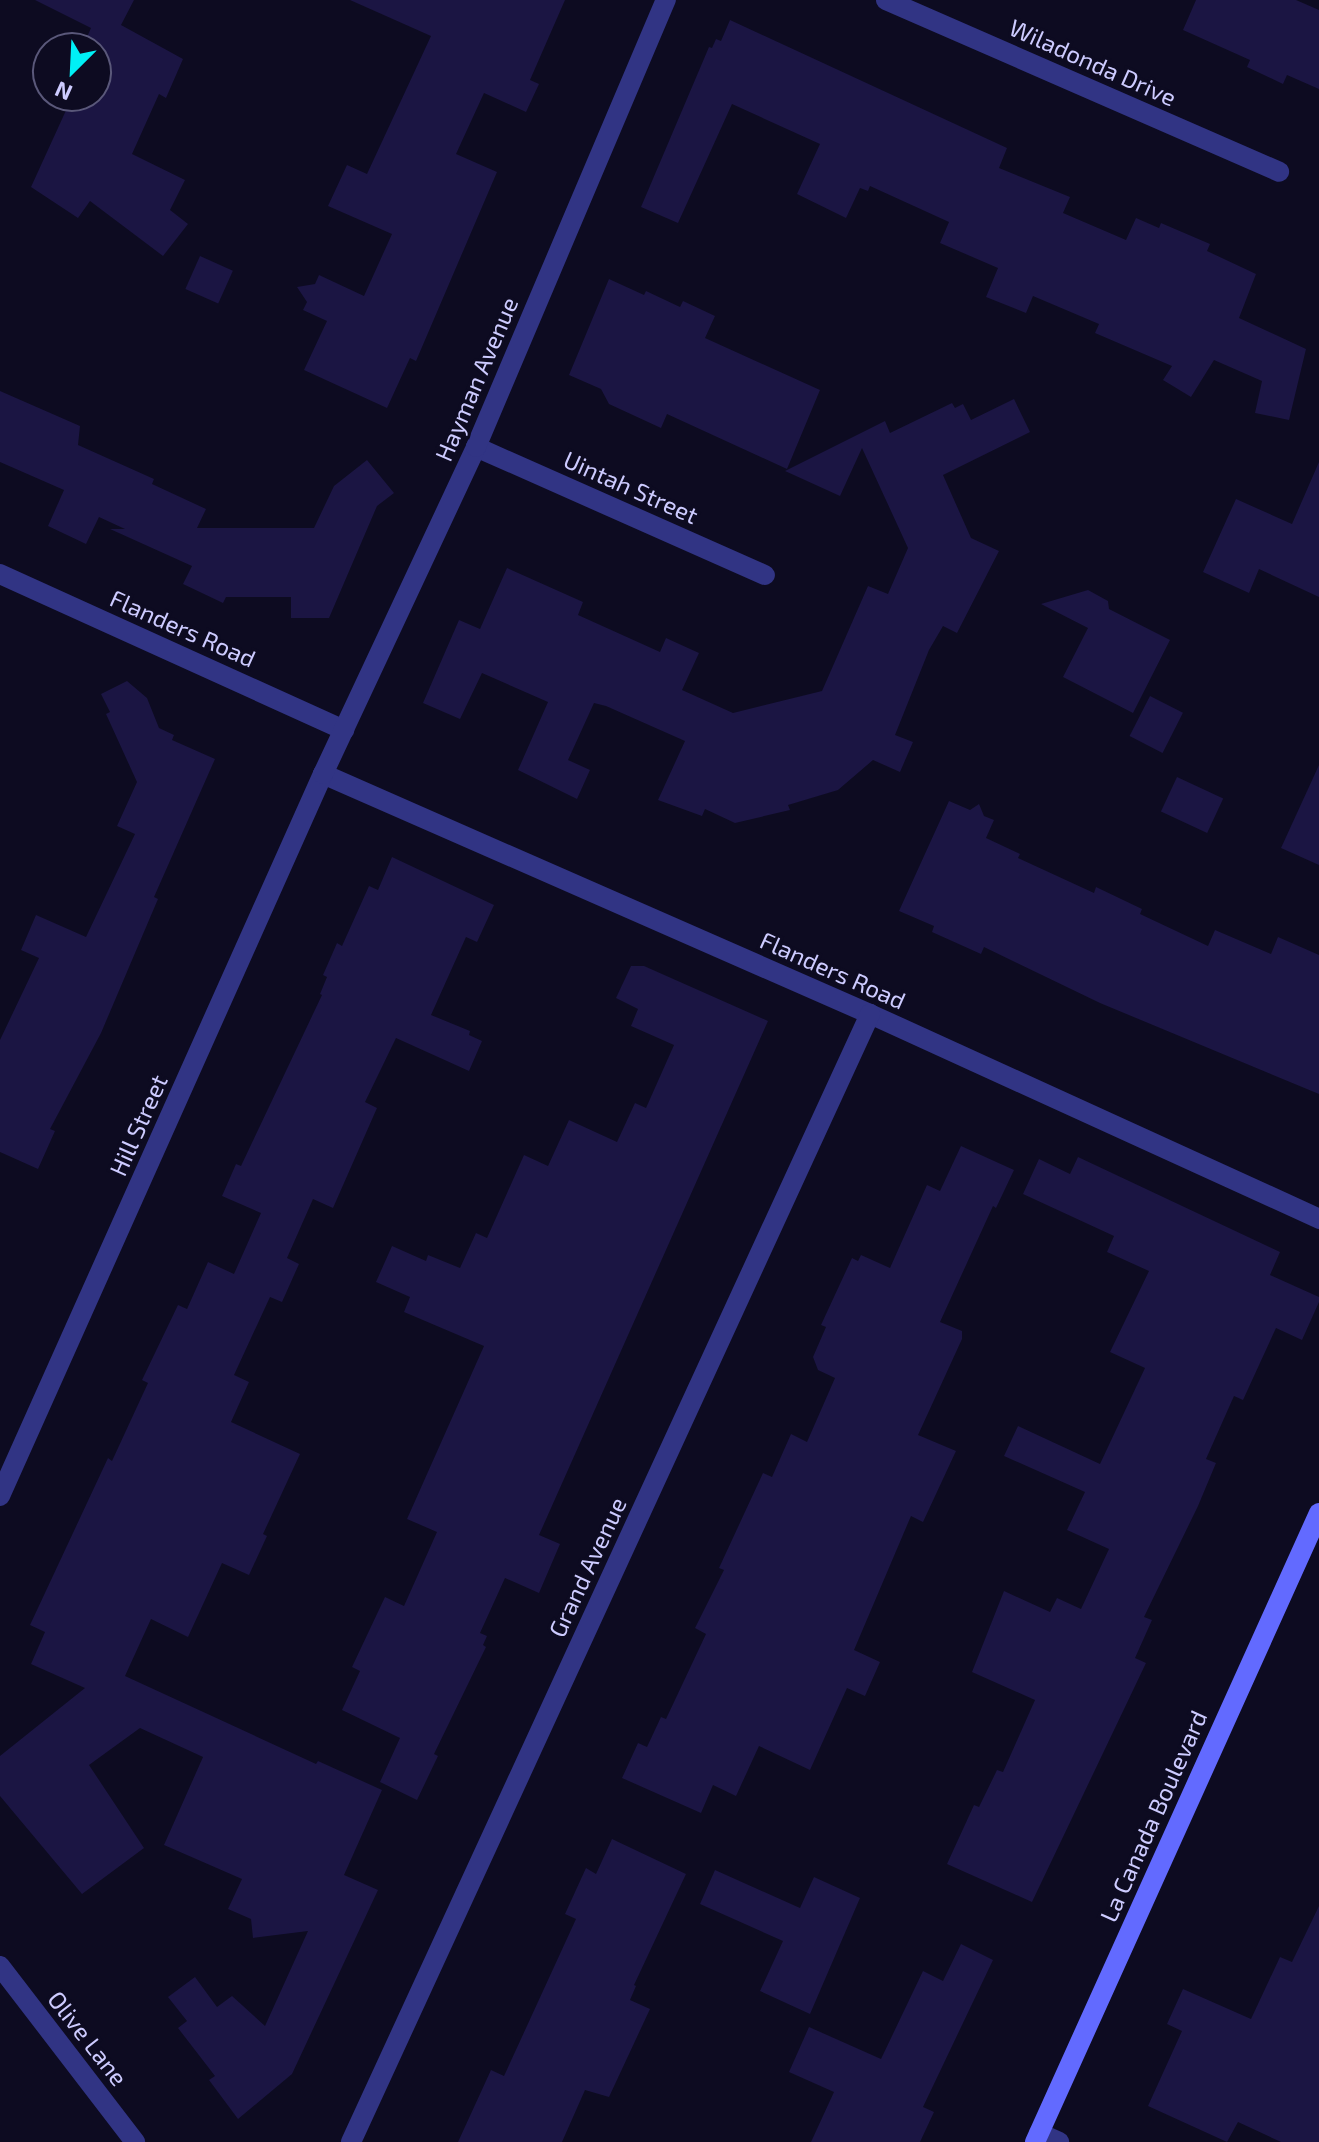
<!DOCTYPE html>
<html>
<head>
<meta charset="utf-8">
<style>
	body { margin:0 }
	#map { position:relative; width:1319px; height:2142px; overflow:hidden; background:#0d0b21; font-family:"Exo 2",sans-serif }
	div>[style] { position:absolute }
	.building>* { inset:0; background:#1b1543; transform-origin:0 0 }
	.street>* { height:20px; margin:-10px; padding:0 10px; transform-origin:10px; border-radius:10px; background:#313484 }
	.secondary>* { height:20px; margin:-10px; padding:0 10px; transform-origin:10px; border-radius:10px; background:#626aff }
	span { translate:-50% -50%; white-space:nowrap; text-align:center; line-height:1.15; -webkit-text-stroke:6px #0d0b21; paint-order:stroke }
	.street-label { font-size:24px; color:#cdcbff }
	.north { position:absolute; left:32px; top:32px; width:80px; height:80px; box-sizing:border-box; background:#0d0b21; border:2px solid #5a587a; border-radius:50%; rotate:204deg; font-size:22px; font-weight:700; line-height:32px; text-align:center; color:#cdcbff }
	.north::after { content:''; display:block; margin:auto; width:28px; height:36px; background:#00f0f6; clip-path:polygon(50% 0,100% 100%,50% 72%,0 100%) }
</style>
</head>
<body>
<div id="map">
	<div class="building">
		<i style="clip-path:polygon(35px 0,134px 0,121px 25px,183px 59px,166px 98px,159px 94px,132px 154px,185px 180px,170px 210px,188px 224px,163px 256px,90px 201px,78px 218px,31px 187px,68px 106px,58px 101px,61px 96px,96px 96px,96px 48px,82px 48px,91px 28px)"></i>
		<i style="clip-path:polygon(350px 0,565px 0,530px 80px,539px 84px,526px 112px,484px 93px,456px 154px,497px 172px,416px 361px,410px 358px,387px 408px,304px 370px,327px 321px,303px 310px,307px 302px,297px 287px,315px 284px,319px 275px,364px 296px,392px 234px,328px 206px,347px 165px,367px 174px,431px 36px)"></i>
		<i style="clip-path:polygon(1196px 0,1296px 0,1319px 10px,1319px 89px,1287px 75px,1283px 84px,1247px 67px,1250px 60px,1183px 30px)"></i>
		<i style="clip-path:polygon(730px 20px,1007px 148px,999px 168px,1070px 197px,1063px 213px,1126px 240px,1136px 218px,1159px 228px,1161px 223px,1210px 244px,1207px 251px,1256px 274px,1239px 318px,1306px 349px,1289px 420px,1255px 413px,1262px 381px,1214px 360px,1191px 397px,1163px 380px,1172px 366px,1095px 333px,1099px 324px,1033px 296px,1026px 313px,986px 297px,998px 268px,940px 243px,949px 222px,870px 186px,868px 191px,860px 188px,846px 218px,797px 194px,820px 144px,732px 104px,678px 223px,641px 207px,709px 47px,712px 48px,716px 39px,721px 41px)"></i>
		<i style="left:200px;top:256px;width:36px;height:36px;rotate:24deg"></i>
		<i style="clip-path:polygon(609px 279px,644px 295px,646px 291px,680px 307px,683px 301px,715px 316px,705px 338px,820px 390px,787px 469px,667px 414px,661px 428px,609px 404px,601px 389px,569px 375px)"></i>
		<i style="clip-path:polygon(0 391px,80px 426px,78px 445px,154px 479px,152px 484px,206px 509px,197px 528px,314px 528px,334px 486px,367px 460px,394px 493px,377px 506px,329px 618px,291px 618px,291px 597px,226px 597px,223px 603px,183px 584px,192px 566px,110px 529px,125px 529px,99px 517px,86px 544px,48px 526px,64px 490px,0 462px)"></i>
		<i style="clip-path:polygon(1014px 399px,1030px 432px,943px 475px,971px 538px,999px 551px,957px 633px,943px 626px,929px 650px,895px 735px,913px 742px,900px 772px,873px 760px,838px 790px,788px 805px,790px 810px,735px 823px,705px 809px,702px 816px,658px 800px,685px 741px,606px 706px,594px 703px,568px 760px,590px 770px,577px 799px,518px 770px,548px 702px,482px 673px,460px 719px,423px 703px,459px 620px,480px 629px,507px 568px,583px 602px,578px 615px,660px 652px,666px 638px,699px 653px,682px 690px,733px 713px,822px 691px,868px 586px,888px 594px,908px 548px,862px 448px,840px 496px,785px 471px,885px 421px,890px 433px,952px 403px,955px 408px,963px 404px,971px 420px)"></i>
		<i style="clip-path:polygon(1319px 462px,1319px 597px,1259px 569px,1249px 593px,1203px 572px,1236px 499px,1292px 524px)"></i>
		<i style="clip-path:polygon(1088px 590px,1108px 601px,1109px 609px,1170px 640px,1133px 713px,1063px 677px,1088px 628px,1041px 604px)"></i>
		<i style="clip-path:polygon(127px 681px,147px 698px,159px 728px,174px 735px,172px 740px,215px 759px,154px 897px,158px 899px,101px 1033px,50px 1129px,55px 1131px,38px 1169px,0 1152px,0 1040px,39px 958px,21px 950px,36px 915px,86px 937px,135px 834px,117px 826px,137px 782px,106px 714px,110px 712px,101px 694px)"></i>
		<i style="left:1150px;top:696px;width:37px;height:45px;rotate:27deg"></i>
		<i style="clip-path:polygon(1319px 765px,1319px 865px,1281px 848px)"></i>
		<i style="left:1177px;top:777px;width:51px;height:38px;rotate:25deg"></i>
		<i style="clip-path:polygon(949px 801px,970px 810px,979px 804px,984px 816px,994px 820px,986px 838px,1020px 854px,1018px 858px,1094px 893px,1096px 887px,1142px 909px,1140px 914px,1208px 946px,1215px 930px,1271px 954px,1278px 937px,1319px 955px,1319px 1094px,1100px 1003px,984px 947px,981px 954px,932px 932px,934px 926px,899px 911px)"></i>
		<i style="clip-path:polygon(392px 857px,494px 905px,477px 942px,466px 937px,431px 1015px,470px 1031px,469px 1035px,482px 1041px,469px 1071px,396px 1038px,365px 1102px,377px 1108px,333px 1208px,313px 1199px,287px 1258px,299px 1264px,282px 1302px,270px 1297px,234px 1375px,249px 1382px,231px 1422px,300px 1454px,263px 1534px,267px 1536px,249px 1575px,222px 1563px,188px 1637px,151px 1619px,125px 1676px,316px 1764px,318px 1761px,382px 1790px,344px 1875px,378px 1890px,292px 2074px,238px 2119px,209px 2080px,215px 2076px,178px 2028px,187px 2021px,168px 1997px,195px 1977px,217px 2007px,232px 1996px,265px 2026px,308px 1931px,253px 1938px,251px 1919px,228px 1909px,242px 1879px,164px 1845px,203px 1757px,140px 1728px,89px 1765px,144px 1848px,82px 1894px,0 1796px,0 1756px,85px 1688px,31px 1664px,45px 1632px,30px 1625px,108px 1458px,112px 1461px,148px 1383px,142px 1380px,178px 1305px,187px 1309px,208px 1262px,234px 1274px,261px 1213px,222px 1196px,236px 1164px,241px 1166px,322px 995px,320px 994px,327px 977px,323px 975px,337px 943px,342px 946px,369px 886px,378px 890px)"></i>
		<i style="clip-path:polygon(631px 966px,644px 966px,768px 1021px,539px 1535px,560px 1544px,539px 1593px,505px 1578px,480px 1633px,487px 1636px,483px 1645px,486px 1647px,434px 1754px,438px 1756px,417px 1800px,380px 1782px,400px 1738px,342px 1710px,360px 1671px,352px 1667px,385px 1597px,404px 1606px,437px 1532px,407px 1519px,484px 1346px,404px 1312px,410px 1297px,376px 1282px,392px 1246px,426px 1261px,428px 1255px,460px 1268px,476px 1233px,487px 1238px,524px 1155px,548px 1166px,569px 1120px,617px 1142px,635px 1103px,646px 1108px,674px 1045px,631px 1026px,638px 1009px,616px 998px)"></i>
		<i style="clip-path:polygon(961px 1146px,1014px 1170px,996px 1208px,993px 1206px,940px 1322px,962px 1331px,962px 1339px,918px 1435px,956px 1451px,923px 1522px,911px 1516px,854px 1650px,880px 1662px,865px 1696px,847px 1688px,810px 1770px,759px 1746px,736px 1796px,713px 1785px,701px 1813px,622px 1778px,638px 1743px,647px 1747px,661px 1717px,666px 1719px,706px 1634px,695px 1628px,724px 1570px,719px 1568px,763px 1473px,772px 1477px,791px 1434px,807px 1442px,835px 1378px,818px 1370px,813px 1357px,826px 1327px,821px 1325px,852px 1258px,858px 1261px,861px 1255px,890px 1268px,927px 1185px,940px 1191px)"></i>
		<i style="clip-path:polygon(1078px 1157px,1280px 1252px,1270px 1275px,1319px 1297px,1319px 1302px,1302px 1340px,1276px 1328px,1243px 1400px,1234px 1396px,1206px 1459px,1216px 1463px,1198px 1506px,1144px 1617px,1152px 1620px,1135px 1658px,1146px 1663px,1032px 1902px,947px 1864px,974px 1805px,979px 1807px,997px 1770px,1003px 1772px,1035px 1700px,972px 1672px,1004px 1591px,1050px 1612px,1057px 1598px,1081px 1609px,1109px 1549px,1067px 1530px,1085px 1492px,1004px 1456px,1018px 1426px,1100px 1464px,1145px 1368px,1110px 1352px,1149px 1271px,1107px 1252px,1114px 1236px,1023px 1194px,1039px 1159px,1070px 1174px)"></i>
		<i style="clip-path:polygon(612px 1839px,686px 1874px,634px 1985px,636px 1986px,630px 2000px,650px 2009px,609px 2097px,585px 2090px,562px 2142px,458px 2142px,491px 2070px,504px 2076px,576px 1919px,565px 1914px,586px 1868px,596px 1874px)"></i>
		<i style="clip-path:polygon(715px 1870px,800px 1908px,814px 1877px,860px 1898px,810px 2014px,760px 1991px,783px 1941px,700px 1904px)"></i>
		<i style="clip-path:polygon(1319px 1906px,1319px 2142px,1281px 2142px,1238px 2122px,1227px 2142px,1148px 2106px,1182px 2031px,1167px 2024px,1183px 1989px,1251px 2019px,1280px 1957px,1292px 1962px)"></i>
		<i style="clip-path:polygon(961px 1944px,993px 1960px,923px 2107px,934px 2112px,920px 2142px,811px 2142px,834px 2092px,789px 2072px,809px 2027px,881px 2059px,923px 1971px,943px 1981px)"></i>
	</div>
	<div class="street">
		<i style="left:886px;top:0;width:429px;rotate:23.6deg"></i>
		<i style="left:476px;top:447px;width:316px;rotate:23.9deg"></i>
		<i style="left:0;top:574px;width:378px;rotate:24.4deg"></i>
		<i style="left:323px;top:774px;width:597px;rotate:23.69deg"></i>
		<i style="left:870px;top:1014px;width:494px;rotate:24.5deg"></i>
		<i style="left:0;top:1496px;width:791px;rotate:-65.9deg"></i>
		<i style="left:323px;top:774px;width:361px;rotate:-64.9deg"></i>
		<i style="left:476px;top:447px;width:486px;rotate:-67deg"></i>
		<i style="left:0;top:1966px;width:222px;rotate:52.5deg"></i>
		<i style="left:1039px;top:2133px;width:22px;rotate:24deg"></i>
		<i style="left:351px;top:2142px;width:1242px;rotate:-65.29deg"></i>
	</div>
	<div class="secondary">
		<i style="left:1035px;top:2142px;width:690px;rotate:-65.7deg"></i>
	</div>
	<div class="street-label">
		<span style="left:1093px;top:62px;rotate:24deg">Wiladonda Drive</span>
		<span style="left:476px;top:379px;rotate:-67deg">Hayman Avenue</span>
		<span style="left:631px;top:487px;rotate:24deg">Uintah Street</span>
		<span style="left:183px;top:628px;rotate:24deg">Flanders Road</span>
		<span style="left:833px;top:970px;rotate:24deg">Flanders Road</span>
		<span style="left:138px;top:1125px;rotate:-66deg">Hill Street</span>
		<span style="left:587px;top:1567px;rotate:-65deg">Grand Avenue</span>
		<span style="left:1153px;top:1816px;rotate:-66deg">La Canada Boulevard</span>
		<span style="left:88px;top:2038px;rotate:52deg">Olive Lane</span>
	</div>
	<div class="north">N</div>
</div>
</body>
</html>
